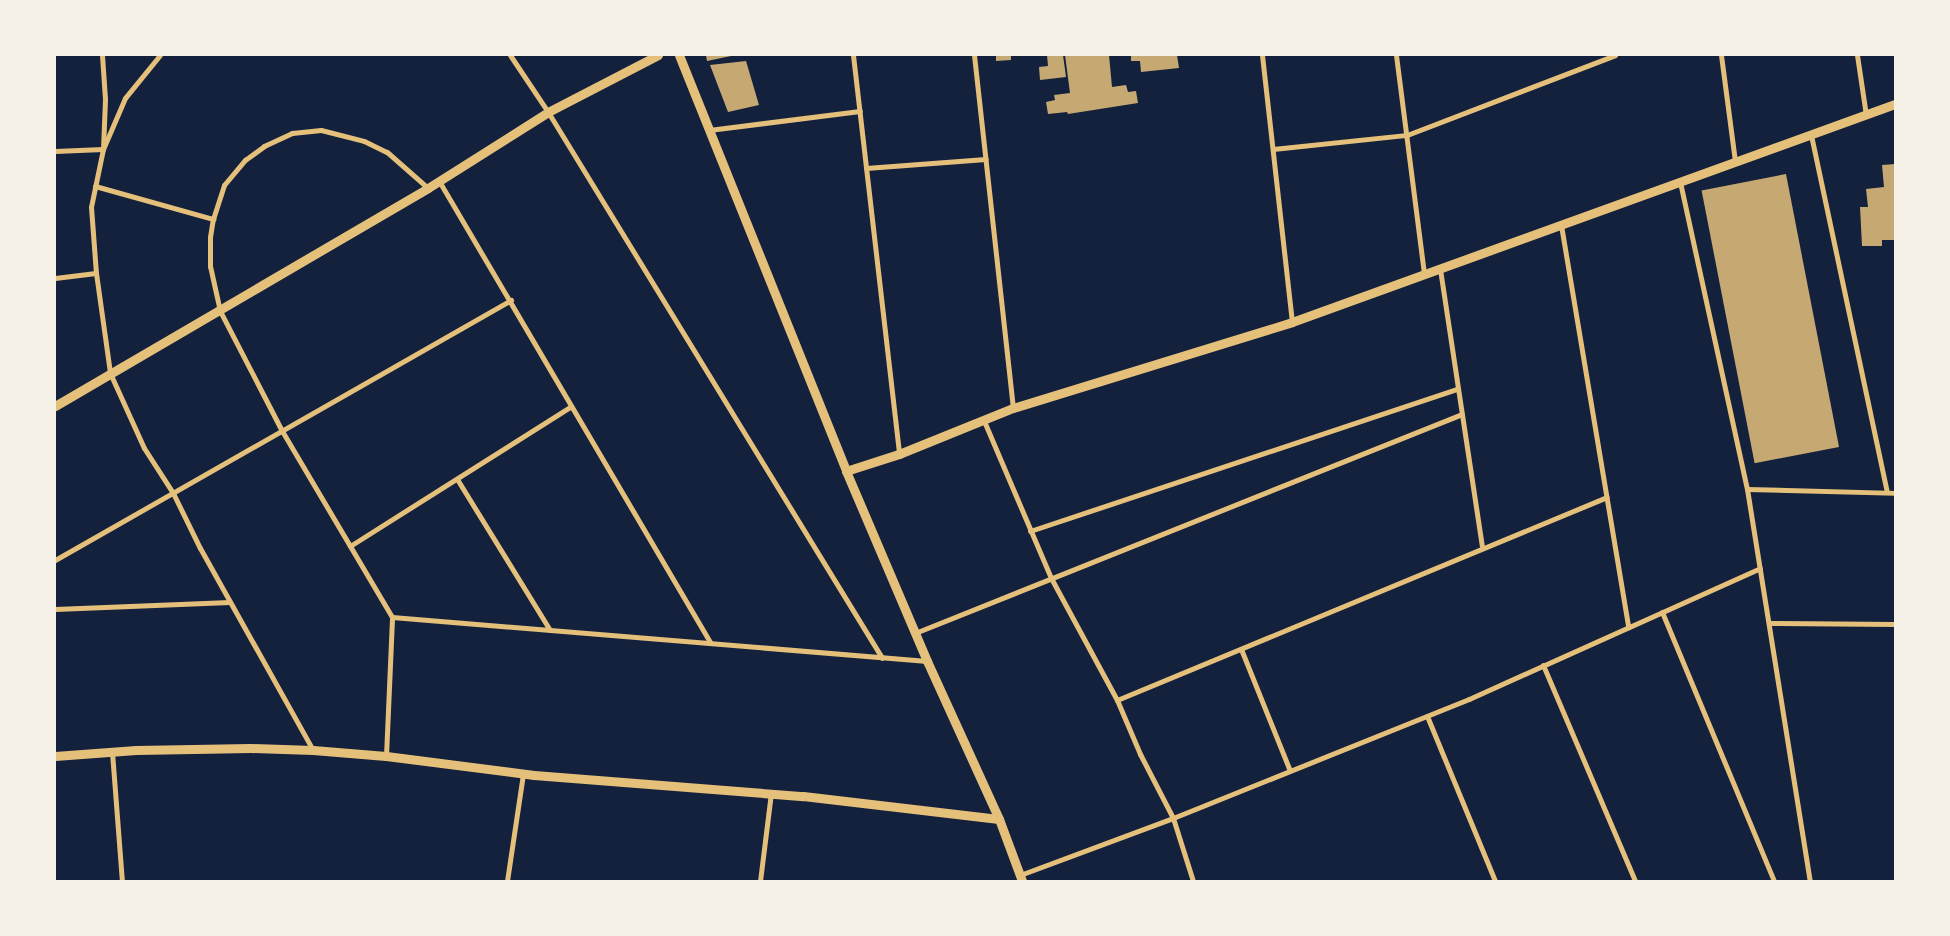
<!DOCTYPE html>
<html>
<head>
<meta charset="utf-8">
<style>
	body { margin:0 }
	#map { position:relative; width:1950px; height:936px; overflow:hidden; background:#14213d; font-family:"Exo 2",sans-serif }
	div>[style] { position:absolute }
	.building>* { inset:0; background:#c6a872; transform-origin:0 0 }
	.minor>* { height:5px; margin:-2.5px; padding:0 2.5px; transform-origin:2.5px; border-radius:2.5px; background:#e5c07b }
	.tertiary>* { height:9px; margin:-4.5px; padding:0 4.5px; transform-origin:4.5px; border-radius:4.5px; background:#e5c07b }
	span { translate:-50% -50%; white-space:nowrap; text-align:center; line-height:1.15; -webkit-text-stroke:4px #f6f1e7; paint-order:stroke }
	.frame { position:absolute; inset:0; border:56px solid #f6f1e7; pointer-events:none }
</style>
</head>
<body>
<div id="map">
	<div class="building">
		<i style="clip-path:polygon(706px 55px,731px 55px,731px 56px,707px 61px)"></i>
		<i style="clip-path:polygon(996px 55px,1011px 55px,1011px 60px,996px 61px)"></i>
		<i style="clip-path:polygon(1047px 55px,1063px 55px,1066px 77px,1040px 80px,1039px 67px,1048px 66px)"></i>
		<i style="clip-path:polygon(1065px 55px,1109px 55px,1112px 87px,1126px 85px,1128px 92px,1136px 91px,1138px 103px,1068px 114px,1067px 112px,1048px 114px,1046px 102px,1055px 100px,1054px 95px,1070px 93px)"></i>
		<i style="clip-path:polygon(1131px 55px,1177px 55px,1179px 68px,1141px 72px,1140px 61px,1131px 61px)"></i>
		<i style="clip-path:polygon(746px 61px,759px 105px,728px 112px,710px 65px)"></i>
		<i style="clip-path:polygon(1895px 164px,1895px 240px,1882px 240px,1882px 246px,1862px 246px,1860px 207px,1868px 207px,1866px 189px,1884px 187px,1882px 165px)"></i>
		<i style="left:1786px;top:174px;width:278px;height:86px;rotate:79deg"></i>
	</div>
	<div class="minor">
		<i style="left:160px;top:55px;width:55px;rotate:129.1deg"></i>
		<i style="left:125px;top:98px;width:56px;rotate:113.3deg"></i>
		<i style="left:103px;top:149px;width:59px;rotate:101.7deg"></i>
		<i style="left:91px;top:207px;width:66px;rotate:85.7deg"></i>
		<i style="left:96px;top:273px;width:101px;rotate:82deg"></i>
		<i style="left:110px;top:373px;width:82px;rotate:65.6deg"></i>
		<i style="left:144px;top:448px;width:54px;rotate:57.2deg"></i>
		<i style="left:173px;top:493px;width:61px;rotate:63.9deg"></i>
		<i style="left:200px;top:548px;width:231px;rotate:60.8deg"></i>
		<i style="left:510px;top:55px;width:69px;rotate:56.3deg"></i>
		<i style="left:548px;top:112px;width:640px;rotate:58.54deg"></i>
		<i style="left:853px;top:55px;width:402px;rotate:83.4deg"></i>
		<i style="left:974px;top:55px;width:355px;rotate:83.7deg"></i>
		<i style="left:1262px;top:55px;width:269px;rotate:83.6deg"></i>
		<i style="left:1396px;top:55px;width:221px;rotate:82.7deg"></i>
		<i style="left:1721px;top:55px;width:108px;rotate:82.5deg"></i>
		<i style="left:1857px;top:55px;width:61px;rotate:81.5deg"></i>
		<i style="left:709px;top:130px;width:152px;rotate:-7.2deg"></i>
		<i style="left:1811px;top:135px;width:365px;rotate:78deg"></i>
		<i style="left:1273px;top:149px;width:135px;rotate:-6deg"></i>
		<i style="left:1407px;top:135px;width:223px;rotate:-21deg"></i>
		<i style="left:55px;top:151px;width:48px;rotate:-2.4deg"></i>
		<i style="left:103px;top:149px;width:50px;rotate:-87.7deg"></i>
		<i style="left:105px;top:99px;width:44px;rotate:-93.9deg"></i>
		<i style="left:866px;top:168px;width:120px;rotate:-4.3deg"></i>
		<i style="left:439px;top:181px;width:535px;rotate:59.55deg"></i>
		<i style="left:1680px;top:182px;width:314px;rotate:77.7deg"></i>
		<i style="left:1747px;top:489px;width:397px;rotate:80.9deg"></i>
		<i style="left:95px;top:186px;width:123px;rotate:15.6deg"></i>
		<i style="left:1561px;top:225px;width:408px;rotate:80.5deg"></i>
		<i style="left:1440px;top:269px;width:282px;rotate:81.4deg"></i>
		<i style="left:55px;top:278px;width:41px;rotate:-7deg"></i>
		<i style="left:984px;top:421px;width:171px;rotate:66.9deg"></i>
		<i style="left:1051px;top:578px;width:139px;rotate:61.6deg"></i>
		<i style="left:1117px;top:700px;width:59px;rotate:66.9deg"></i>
		<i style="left:1140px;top:754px;width:72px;rotate:62.7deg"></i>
		<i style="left:1173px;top:818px;width:66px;rotate:72.4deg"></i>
		<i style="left:457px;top:479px;width:177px;rotate:58.4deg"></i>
		<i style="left:1747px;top:489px;width:148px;rotate:1.5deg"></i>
		<i style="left:1030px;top:531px;width:451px;rotate:-18.4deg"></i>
		<i style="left:350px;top:546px;width:260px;rotate:-32.3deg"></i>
		<i style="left:55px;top:560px;width:525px;rotate:-29.69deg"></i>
		<i style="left:55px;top:609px;width:175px;rotate:-2.3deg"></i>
		<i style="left:1662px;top:612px;width:291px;rotate:67.4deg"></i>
		<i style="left:392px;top:617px;width:537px;rotate:4.7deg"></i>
		<i style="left:1769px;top:623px;width:126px;rotate:0.5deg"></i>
		<i style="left:915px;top:633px;width:589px;rotate:-21.82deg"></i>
		<i style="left:1241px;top:649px;width:131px;rotate:68.1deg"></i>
		<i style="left:1543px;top:665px;width:235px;rotate:66.9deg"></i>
		<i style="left:1117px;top:700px;width:530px;rotate:-22.5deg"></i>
		<i style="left:1427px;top:716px;width:178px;rotate:67.6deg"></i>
		<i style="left:112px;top:752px;width:129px;rotate:85.6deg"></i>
		<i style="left:386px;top:756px;width:139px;rotate:-87.5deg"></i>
		<i style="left:392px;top:617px;width:216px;rotate:-120.6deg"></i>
		<i style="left:282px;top:431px;width:135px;rotate:-117.3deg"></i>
		<i style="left:220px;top:311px;width:46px;rotate:-102.5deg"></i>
		<i style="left:210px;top:266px;width:29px;rotate:-90deg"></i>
		<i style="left:210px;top:237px;width:18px;rotate:-81deg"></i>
		<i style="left:213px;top:219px;width:36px;rotate:-72deg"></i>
		<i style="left:224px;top:185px;width:33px;rotate:-50deg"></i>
		<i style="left:245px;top:160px;width:24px;rotate:-36deg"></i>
		<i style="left:264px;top:146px;width:31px;rotate:-25deg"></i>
		<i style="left:292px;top:133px;width:29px;rotate:-6deg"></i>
		<i style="left:321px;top:130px;width:44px;rotate:14.3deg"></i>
		<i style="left:364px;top:141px;width:25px;rotate:26deg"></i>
		<i style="left:387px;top:152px;width:55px;rotate:41.3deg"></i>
		<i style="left:1020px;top:875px;width:163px;rotate:-20.4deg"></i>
		<i style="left:1173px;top:818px;width:319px;rotate:-21.9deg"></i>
		<i style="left:1469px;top:699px;width:319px;rotate:-24.2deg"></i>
		<i style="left:507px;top:881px;width:108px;rotate:-81.5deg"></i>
		<i style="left:760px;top:881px;width:89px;rotate:-82.9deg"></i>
	</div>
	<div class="tertiary">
		<i style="left:679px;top:55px;width:448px;rotate:68.1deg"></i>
		<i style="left:846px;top:471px;width:207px;rotate:66.9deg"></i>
		<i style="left:927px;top:661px;width:174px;rotate:65.5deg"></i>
		<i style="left:999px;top:819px;width:66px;rotate:69.6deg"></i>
		<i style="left:55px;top:406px;width:432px;rotate:-30.3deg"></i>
		<i style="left:428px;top:188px;width:142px;rotate:-32.3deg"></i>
		<i style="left:548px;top:112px;width:124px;rotate:-27.4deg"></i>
		<i style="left:846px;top:471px;width:56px;rotate:-17.8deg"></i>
		<i style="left:899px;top:454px;width:123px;rotate:-22deg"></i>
		<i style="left:1013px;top:408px;width:292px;rotate:-17.1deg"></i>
		<i style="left:1292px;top:322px;width:641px;rotate:-19.88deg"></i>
		<i style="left:55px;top:756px;width:81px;rotate:-4.2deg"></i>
		<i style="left:136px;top:750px;width:114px;rotate:-1deg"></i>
		<i style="left:250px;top:748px;width:63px;rotate:1.8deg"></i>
		<i style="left:313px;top:750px;width:73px;rotate:4.7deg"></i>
		<i style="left:386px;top:756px;width:149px;rotate:7.3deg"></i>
		<i style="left:534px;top:775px;width:270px;rotate:4.5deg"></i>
		<i style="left:803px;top:796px;width:197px;rotate:6.7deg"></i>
	</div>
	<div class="frame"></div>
</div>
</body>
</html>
